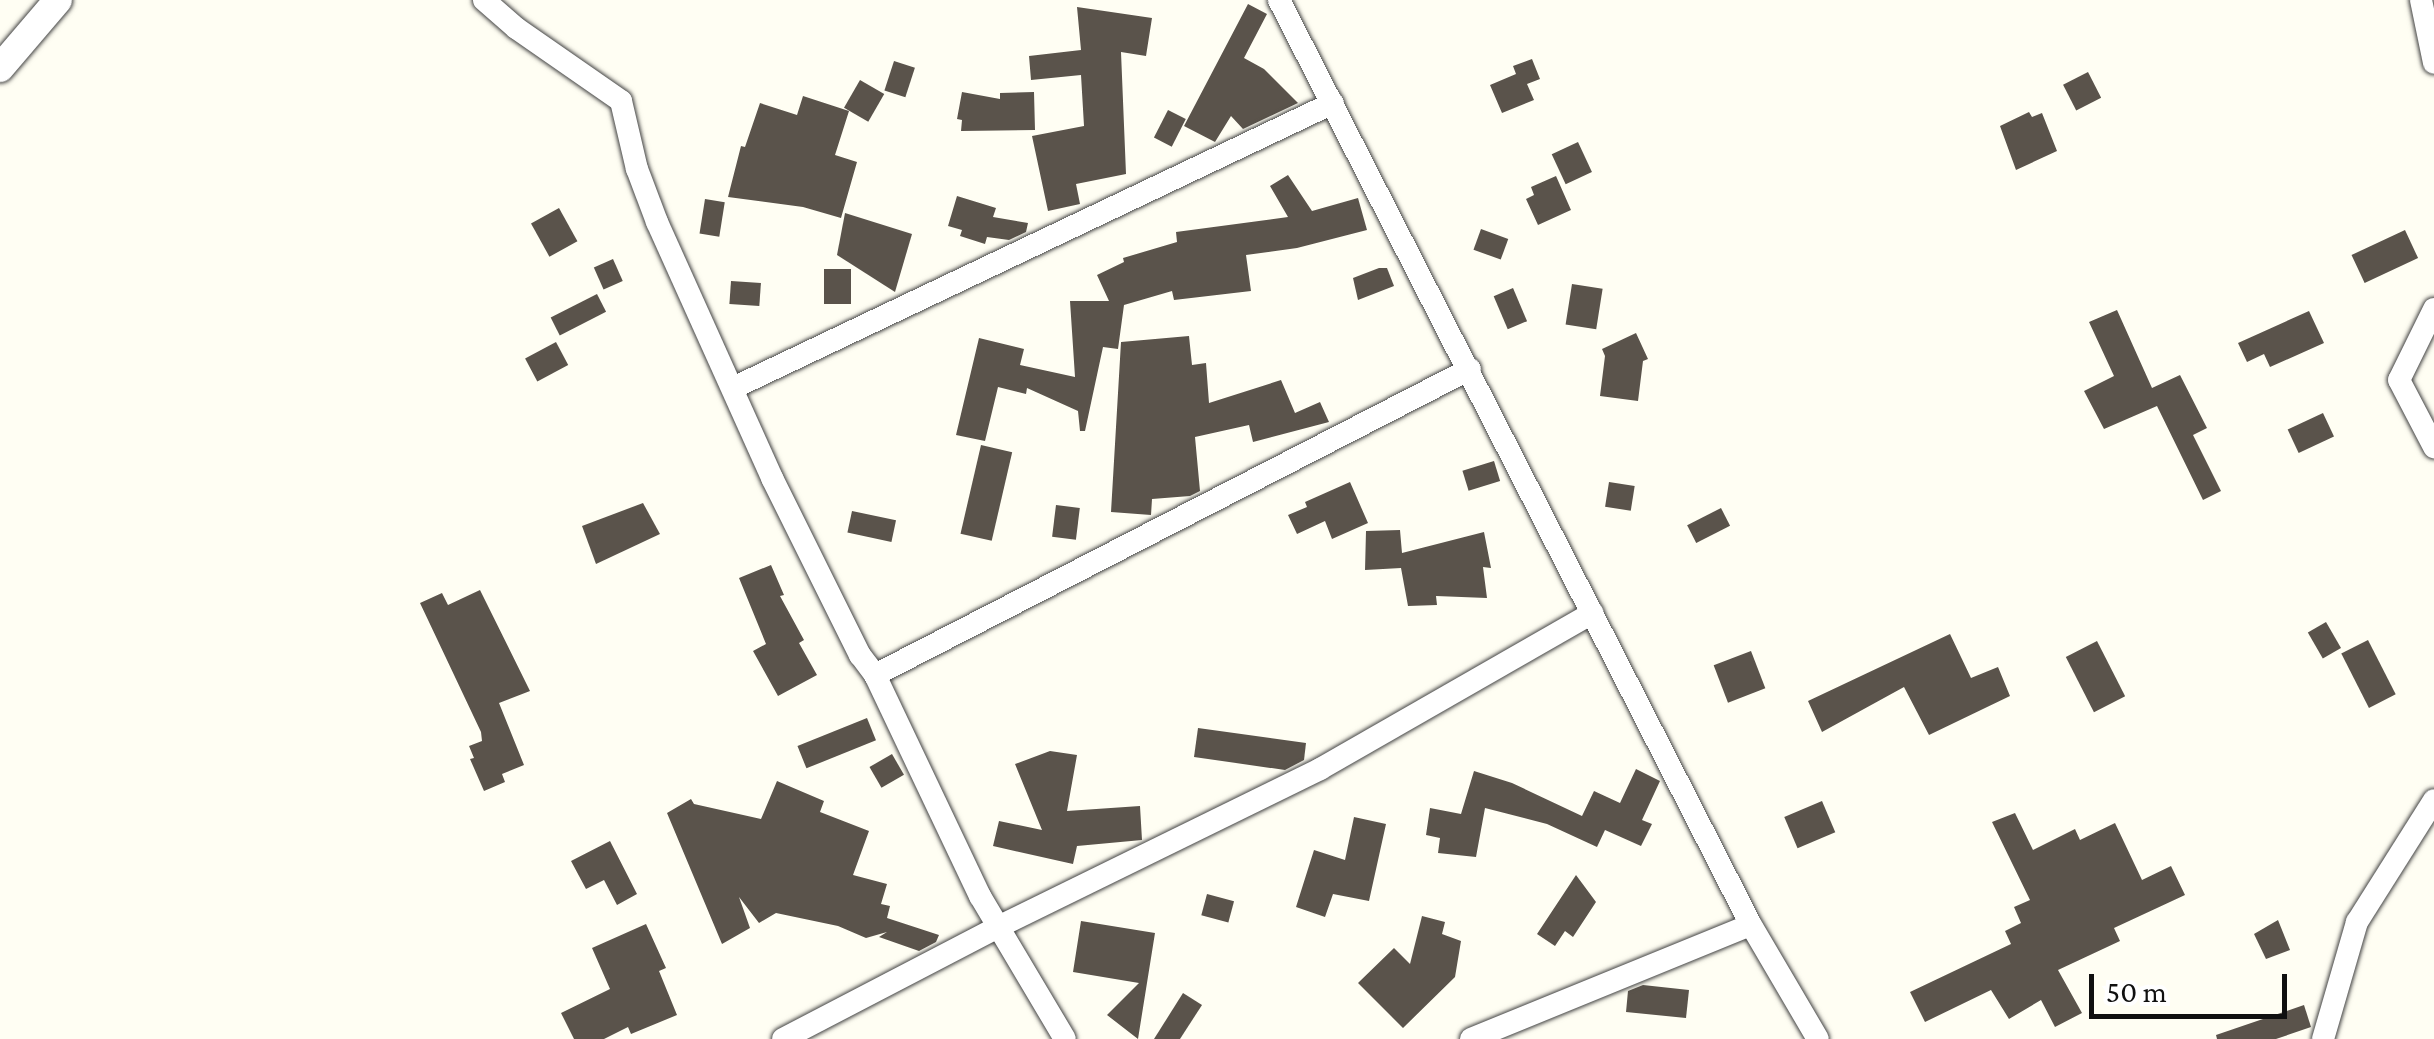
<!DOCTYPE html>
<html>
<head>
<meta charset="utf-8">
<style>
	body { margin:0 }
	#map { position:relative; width:2434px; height:1039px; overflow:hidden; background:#fffef3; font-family:"Crimson Pro",serif }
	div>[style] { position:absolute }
	.building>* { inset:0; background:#5a534b; transform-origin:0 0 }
	.roads { filter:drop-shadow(0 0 2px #434343) drop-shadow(0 0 2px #434343) }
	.minor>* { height:22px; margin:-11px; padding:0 11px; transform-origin:11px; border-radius:11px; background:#fff }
	.tertiary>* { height:28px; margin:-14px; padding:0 14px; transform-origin:14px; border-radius:14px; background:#fff }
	span { translate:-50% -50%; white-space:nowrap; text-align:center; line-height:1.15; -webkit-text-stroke:10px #fff; paint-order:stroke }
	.scale { position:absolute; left:2089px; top:974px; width:198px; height:45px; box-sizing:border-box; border:5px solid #101010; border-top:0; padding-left:12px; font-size:30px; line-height:35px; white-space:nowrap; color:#101010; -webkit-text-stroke:8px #fff; paint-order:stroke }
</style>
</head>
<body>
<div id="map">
	<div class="building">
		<i style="clip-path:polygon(1248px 4px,1267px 14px,1244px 58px,1264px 69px,1298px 103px,1243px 129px,1231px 116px,1215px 142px,1184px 126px)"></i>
		<i style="clip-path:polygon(1077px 7px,1152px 18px,1146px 56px,1121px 52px,1126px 174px,1076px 184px,1080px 204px,1048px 211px,1032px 136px,1084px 126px,1081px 75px,1031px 80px,1029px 56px,1081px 50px)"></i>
		<i style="clip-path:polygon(1532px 59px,1540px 79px,1527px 84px,1534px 100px,1502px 113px,1490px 85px,1516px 74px,1513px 66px)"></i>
		<i style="left:894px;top:61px;width:22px;height:31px;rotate:18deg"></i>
		<i style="left:2088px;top:72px;width:29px;height:28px;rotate:63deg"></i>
		<i style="left:860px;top:80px;width:28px;height:32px;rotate:30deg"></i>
		<i style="clip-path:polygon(962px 92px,1000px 99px,1000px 93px,1034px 92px,1035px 130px,961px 131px,962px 120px,957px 119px)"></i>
		<i style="clip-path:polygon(803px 96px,849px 111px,835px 155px,857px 162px,841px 218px,803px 207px,728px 197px,741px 146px,745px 147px,760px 103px,797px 115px)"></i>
		<i style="left:1168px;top:110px;width:20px;height:31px;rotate:27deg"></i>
		<i style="clip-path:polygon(2029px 112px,2032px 117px,2042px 113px,2057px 151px,2016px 170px,2000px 126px)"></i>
		<i style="left:1578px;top:142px;width:33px;height:29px;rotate:65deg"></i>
		<i style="clip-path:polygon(1288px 175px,1312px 211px,1358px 198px,1367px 230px,1297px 248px,1246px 255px,1251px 291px,1174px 300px,1172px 291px,1124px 305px,1118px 349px,1103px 347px,1085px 431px,1080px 431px,1078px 411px,1027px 388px,1026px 394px,998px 387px,985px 441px,956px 435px,979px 338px,1024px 349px,1020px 365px,1075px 377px,1070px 301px,1109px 301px,1097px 275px,1124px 262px,1123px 258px,1177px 242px,1176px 232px,1288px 217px,1270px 186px)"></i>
		<i style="clip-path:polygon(1556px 176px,1571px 210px,1538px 225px,1526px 199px,1534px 195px,1531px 187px)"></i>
		<i style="clip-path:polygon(957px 196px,996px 208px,993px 217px,1028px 223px,1026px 232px,1009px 240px,987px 237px,985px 244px,960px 236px,962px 230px,948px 226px)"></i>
		<i style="left:705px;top:199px;width:20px;height:35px;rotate:9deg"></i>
		<i style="left:559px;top:208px;width:38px;height:32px;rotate:61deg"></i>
		<i style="clip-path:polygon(845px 213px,912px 234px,895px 292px,837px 255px)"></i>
		<i style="left:1481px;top:229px;width:29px;height:22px;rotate:20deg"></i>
		<i style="left:2405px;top:230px;width:31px;height:59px;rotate:65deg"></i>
		<i style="left:613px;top:259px;width:24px;height:21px;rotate:66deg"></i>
		<i style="clip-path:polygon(1379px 268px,1387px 268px,1394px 286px,1358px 300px,1353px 278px)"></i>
		<i style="left:824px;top:269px;width:27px;height:35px"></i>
		<i style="left:731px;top:281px;width:30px;height:23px;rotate:4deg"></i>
		<i style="left:1572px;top:284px;width:31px;height:41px;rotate:9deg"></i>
		<i style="left:1513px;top:288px;width:36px;height:21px;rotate:67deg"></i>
		<i style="left:597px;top:294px;width:20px;height:52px;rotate:63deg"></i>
		<i style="clip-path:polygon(2117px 310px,2152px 388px,2180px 375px,2207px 428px,2193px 435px,2221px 491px,2203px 500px,2157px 406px,2104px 429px,2084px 391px,2114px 376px,2089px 322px)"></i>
		<i style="clip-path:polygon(2309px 311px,2324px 343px,2270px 367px,2264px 354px,2247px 362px,2238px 343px)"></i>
		<i style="clip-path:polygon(1636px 333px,1648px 359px,1643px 361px,1638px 401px,1600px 396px,1605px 356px,1602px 349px)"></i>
		<i style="clip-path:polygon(1189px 336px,1192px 365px,1206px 363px,1209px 403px,1281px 380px,1295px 413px,1320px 402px,1329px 422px,1253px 442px,1249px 425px,1195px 437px,1200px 491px,1190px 496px,1152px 499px,1151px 515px,1111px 512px,1121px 342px)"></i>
		<i style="left:556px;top:342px;width:26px;height:35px;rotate:62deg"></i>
		<i style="left:2323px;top:413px;width:26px;height:39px;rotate:65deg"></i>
		<i style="left:981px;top:445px;width:32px;height:91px;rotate:13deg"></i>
		<i style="left:1494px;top:461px;width:21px;height:33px;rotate:73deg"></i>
		<i style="clip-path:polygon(1350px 482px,1368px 523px,1332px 539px,1325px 521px,1297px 534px,1288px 515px,1307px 507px,1305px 502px)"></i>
		<i style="left:1609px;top:482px;width:26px;height:25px;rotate:9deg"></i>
		<i style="clip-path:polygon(643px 503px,660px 534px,596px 564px,582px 526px)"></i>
		<i style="left:1056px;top:505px;width:24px;height:32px;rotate:7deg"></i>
		<i style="left:1721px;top:508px;width:20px;height:38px;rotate:63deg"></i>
		<i style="left:852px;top:511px;width:45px;height:22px;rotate:12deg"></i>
		<i style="clip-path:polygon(1400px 530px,1402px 553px,1484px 532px,1491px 568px,1483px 567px,1487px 598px,1436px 596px,1437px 605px,1408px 606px,1401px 568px,1365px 570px,1366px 531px)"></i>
		<i style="clip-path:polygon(771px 565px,784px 595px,780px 596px,804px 640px,799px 643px,817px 675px,778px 696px,753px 651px,766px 644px,739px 578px)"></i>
		<i style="clip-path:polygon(480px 590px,530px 691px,499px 703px,524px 765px,502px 774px,505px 782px,484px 791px,470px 759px,474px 758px,469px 746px,482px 741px,481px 732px,420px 603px,442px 593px,448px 605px)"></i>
		<i style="left:2326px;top:622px;width:30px;height:21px;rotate:60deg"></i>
		<i style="clip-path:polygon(1950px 634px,1971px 678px,1998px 667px,2010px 696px,1929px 735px,1904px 687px,1822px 732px,1808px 701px)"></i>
		<i style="left:2368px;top:640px;width:61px;height:30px;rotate:63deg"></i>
		<i style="left:2097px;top:641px;width:62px;height:35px;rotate:63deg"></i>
		<i style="left:1751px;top:651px;width:40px;height:40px;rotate:69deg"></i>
		<i style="left:867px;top:718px;width:24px;height:75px;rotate:68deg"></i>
		<i style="clip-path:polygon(1198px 728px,1306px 743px,1304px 760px,1285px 770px,1194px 757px)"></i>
		<i style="clip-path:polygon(1050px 751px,1077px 755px,1067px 811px,1140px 806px,1142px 840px,1077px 846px,1073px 864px,993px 846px,999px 821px,1042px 830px,1015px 764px)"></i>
		<i style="left:892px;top:754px;width:24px;height:26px;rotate:60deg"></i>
		<i style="clip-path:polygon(1636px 769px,1660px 781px,1642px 820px,1652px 824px,1641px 846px,1605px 830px,1597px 847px,1547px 824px,1485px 808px,1476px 857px,1438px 853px,1440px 838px,1426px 835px,1430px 808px,1461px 814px,1474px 771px,1512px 783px,1582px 816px,1594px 791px,1620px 803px)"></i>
		<i style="clip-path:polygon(777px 781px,824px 801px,820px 812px,869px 831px,853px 875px,887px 884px,881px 904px,890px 906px,887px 918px,939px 935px,936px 942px,919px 951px,879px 937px,887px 932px,866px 938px,838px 926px,776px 913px,759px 923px,739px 897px,750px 928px,722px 944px,667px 813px,691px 799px,694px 804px,761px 819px)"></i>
		<i style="left:1822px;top:801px;width:34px;height:41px;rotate:67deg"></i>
		<i style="clip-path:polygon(2015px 813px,2033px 850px,2075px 829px,2080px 840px,2115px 823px,2142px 880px,2171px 866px,2185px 895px,2114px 928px,2120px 941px,2058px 970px,2082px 1013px,2055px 1027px,2041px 1000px,2009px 1019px,1991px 990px,1925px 1022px,1910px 992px,2011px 944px,2005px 931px,2021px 923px,2014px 907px,2030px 900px,1992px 822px)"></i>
		<i style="clip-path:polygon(1354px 817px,1386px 824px,1369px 901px,1333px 894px,1325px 917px,1296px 907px,1314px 850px,1345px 860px)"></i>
		<i style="clip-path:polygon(610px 841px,637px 894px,617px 905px,604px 880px,586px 889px,571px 861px)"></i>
		<i style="clip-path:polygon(1576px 875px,1596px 902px,1573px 937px,1565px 931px,1555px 946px,1537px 934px)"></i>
		<i style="left:1207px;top:894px;width:28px;height:22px;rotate:15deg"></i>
		<i style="clip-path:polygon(1422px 916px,1445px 922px,1442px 934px,1461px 941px,1455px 977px,1403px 1028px,1358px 983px,1394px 948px,1410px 964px)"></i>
		<i style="clip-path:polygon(2278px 920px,2290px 950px,2266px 959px,2254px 934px)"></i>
		<i style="clip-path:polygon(1081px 921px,1155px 933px,1138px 1039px,1107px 1015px,1139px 983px,1073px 972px)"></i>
		<i style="clip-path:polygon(646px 924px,666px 968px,659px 971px,677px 1015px,631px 1034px,628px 1027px,604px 1039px,574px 1039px,561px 1013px,610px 989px,592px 948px)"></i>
		<i style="clip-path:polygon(1643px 985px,1689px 990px,1686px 1018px,1626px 1012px,1628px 991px)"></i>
		<i style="clip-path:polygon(1183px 993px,1202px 1005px,1180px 1039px,1154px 1039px)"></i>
		<i style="clip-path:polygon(2304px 1005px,2311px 1027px,2276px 1039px,2217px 1039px,2216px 1035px)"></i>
	</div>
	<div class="roads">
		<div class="minor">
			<i style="left:484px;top:0;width:43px;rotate:41.2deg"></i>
			<i style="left:516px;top:28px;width:128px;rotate:34.8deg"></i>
			<i style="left:621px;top:101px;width:70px;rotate:76.8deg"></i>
			<i style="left:637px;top:169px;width:57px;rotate:69.3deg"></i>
			<i style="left:657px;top:222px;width:281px;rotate:65.8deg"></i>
			<i style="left:772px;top:478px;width:198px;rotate:63.6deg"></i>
			<i style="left:860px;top:655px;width:25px;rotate:53deg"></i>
			<i style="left:875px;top:675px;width:245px;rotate:64.6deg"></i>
			<i style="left:980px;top:896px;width:166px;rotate:59.3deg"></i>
			<i style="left:1279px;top:0;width:1038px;rotate:62.97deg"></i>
			<i style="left:1751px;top:925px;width:132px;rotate:59.6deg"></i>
			<i style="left:2421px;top:0;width:64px;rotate:78.3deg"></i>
			<i style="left:2434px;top:309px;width:79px;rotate:116.2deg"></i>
			<i style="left:2399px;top:380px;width:76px;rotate:62.4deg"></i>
			<i style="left:733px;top:388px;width:664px;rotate:-25.41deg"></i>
			<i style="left:875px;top:675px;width:669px;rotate:-27.22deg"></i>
			<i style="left:783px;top:1039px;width:242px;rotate:-27.5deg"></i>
			<i style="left:998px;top:927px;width:359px;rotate:-26.1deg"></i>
			<i style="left:1320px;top:769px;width:314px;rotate:-29.8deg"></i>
			<i style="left:1471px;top:1039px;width:302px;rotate:-22.2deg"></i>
			<i style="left:2323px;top:1039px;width:122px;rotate:-73.8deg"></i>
			<i style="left:2357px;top:922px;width:144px;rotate:-57.7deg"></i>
		</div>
		<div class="tertiary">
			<i style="left:0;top:68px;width:89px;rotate:-49.5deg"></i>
		</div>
	</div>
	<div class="scale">50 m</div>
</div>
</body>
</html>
